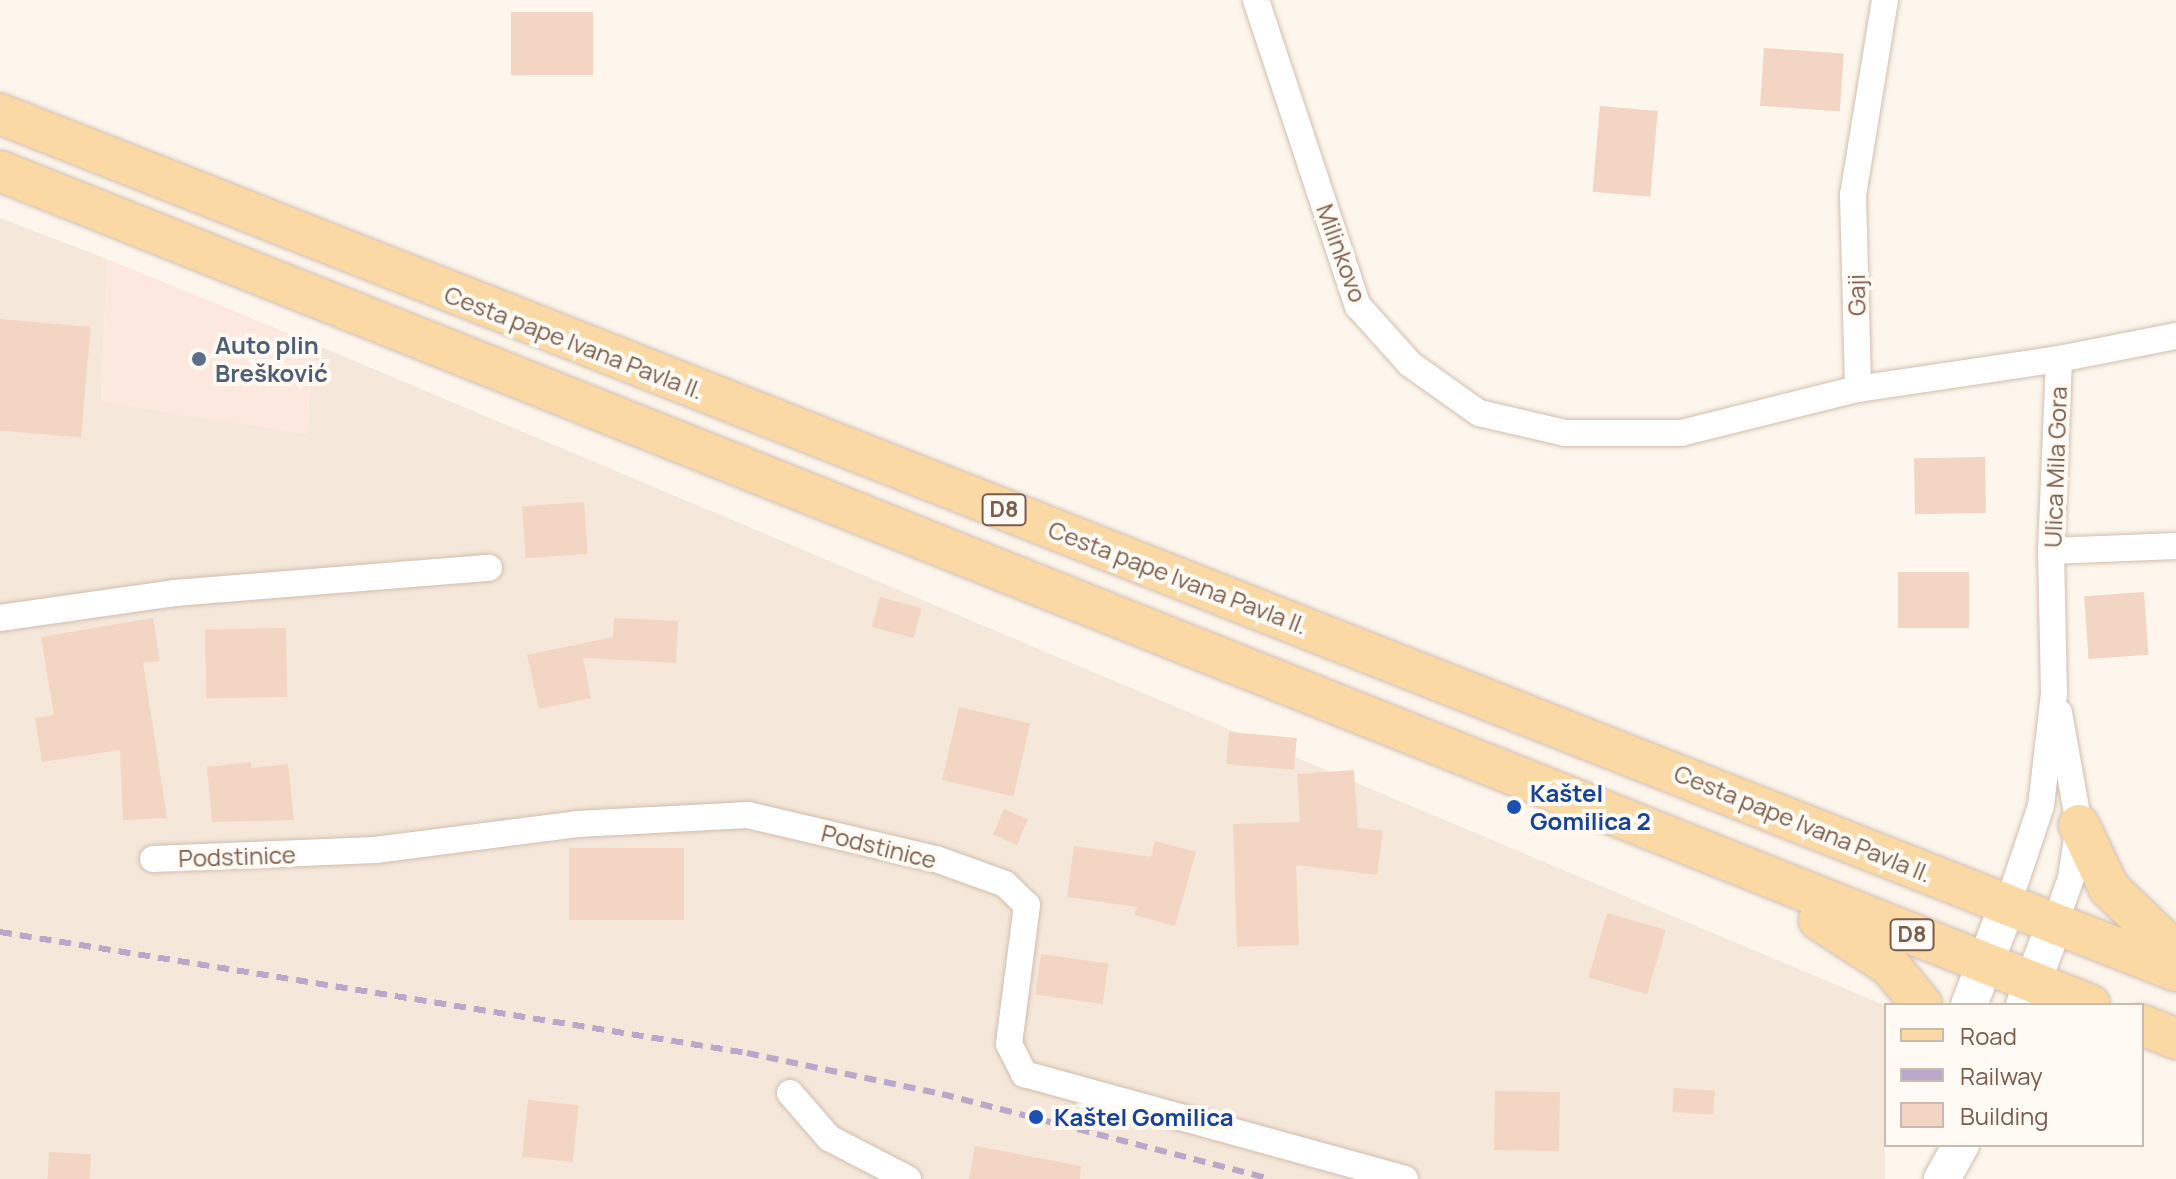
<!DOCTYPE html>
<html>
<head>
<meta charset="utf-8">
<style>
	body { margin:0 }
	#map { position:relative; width:2176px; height:1179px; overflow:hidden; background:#fdf6ec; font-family:Manrope,sans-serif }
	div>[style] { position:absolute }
	.residential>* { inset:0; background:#f5e8da }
	.commercial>* { inset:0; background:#fde8e0 }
	.building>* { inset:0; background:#f3d5c3; transform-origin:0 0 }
	.roads { filter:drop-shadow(0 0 2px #d1beb0) drop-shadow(0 0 2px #d1beb0) }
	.street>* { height:26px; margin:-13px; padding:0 13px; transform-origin:13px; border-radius:13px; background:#fff }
	.secondary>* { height:36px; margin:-18px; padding:0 18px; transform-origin:18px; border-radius:18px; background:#fff }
	.primary>* { height:40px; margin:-20px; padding:0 20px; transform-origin:20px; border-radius:20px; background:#fbd9a5 }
	.rail>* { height:6px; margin-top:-3px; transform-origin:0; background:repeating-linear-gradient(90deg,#b9a8c9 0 12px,transparent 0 20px) }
	.dots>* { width:22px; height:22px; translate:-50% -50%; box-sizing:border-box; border:4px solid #fffaf3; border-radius:50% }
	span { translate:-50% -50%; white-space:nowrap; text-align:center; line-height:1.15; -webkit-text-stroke:8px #fffaf3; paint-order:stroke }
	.shield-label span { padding:2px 6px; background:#fffaf3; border:2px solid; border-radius:6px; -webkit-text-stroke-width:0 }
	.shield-label { font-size:22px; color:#7a5c4d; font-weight:700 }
	.street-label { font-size:24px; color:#7a5c4d }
	.service-label { font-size:24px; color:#4e5e75; font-weight:700 }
	.left { translate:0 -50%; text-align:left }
	.transit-label { font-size:24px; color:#164399; font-weight:700 }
	.legend { position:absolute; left:1884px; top:1003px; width:260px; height:144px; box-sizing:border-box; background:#fffaf3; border:2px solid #cabbb1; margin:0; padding:10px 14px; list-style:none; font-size:24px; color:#7a5c4d }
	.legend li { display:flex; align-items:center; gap:16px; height:40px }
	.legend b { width:40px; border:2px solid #cabbb1 }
</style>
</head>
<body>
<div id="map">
	<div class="residential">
		<i style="clip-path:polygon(0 218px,107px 259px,101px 401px,307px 434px,312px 343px,1884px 1005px,1885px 1179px,0 1179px)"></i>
	</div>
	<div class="commercial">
		<i style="clip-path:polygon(107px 259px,312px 343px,307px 434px,101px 402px)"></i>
	</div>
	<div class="building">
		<i style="left:511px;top:12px;width:82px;height:63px"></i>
		<i style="left:1764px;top:48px;width:80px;height:58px;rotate:4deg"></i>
		<i style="left:1600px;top:106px;width:58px;height:86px;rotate:5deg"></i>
		<i style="left:0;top:319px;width:91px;height:111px;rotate:5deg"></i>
		<i style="left:1985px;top:457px;width:56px;height:71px;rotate:89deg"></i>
		<i style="left:584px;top:502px;width:52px;height:62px;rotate:86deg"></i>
		<i style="left:1969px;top:572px;width:56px;height:71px;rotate:90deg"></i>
		<i style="left:2144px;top:592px;width:63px;height:60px;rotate:86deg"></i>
		<i style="left:880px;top:597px;width:43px;height:31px;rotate:15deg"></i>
		<i style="clip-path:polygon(153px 618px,160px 661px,143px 663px,167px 818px,123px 820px,120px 750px,42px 762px,35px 718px,54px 715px,41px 637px)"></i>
		<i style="clip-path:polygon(614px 618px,678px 621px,676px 663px,583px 658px,591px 698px,539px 709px,527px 655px,613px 637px)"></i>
		<i style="left:286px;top:628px;width:69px;height:81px;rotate:89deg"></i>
		<i style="left:959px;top:707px;width:73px;height:75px;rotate:13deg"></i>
		<i style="left:1229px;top:732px;width:68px;height:32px;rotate:5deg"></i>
		<i style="clip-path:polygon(251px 762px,251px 768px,288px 764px,294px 820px,212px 822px,207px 767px)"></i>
		<i style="clip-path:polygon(1354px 770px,1358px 828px,1383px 831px,1377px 875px,1296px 865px,1299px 945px,1237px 947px,1233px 824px,1300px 822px,1297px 774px)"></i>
		<i style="left:1004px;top:809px;width:26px;height:28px;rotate:23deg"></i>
		<i style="clip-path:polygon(1155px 841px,1196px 852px,1175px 926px,1134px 915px,1137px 907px,1067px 897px,1074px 846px,1151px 857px)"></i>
		<i style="left:684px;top:848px;width:72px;height:115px;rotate:90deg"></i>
		<i style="left:1607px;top:913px;width:61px;height:67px;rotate:16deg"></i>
		<i style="left:1041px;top:954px;width:68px;height:41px;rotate:8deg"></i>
		<i style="left:1674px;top:1088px;width:41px;height:24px;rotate:4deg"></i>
		<i style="left:1495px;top:1091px;width:65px;height:59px;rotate:1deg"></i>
		<i style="left:528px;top:1100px;width:51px;height:57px;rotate:6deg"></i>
		<i style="clip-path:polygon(975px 1146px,1081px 1166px,1080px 1179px,969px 1179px)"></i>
		<i style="left:49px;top:1152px;width:42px;height:27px;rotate:3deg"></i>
	</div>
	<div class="roads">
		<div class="street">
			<i style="left:1256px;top:0;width:323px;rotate:71.6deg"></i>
			<i style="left:1358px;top:306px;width:78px;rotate:48.1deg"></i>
			<i style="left:1410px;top:364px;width:85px;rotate:35.4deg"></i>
			<i style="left:1479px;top:413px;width:88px;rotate:13.1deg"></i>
			<i style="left:1565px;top:433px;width:116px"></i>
			<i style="left:1681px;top:433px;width:182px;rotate:-14deg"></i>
			<i style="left:1885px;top:0;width:198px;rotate:99.3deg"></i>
			<i style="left:1853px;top:195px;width:194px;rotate:88.5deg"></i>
			<i style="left:1858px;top:389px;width:203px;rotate:-8.5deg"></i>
			<i style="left:2051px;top:551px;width:125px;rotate:-2.3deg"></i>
			<i style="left:0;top:618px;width:177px;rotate:-8.1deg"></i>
			<i style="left:175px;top:593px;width:315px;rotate:-4.6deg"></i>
			<i style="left:153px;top:859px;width:222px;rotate:-2.3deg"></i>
			<i style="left:375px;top:850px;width:204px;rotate:-7.3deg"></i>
			<i style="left:577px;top:824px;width:171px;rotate:-3deg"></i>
			<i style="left:748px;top:815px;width:193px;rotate:13.2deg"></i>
			<i style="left:936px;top:859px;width:73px;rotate:19.9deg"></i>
			<i style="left:1005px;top:884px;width:30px;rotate:44deg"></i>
			<i style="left:1027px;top:905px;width:140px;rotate:97.4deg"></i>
			<i style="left:1009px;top:1044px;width:34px;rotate:63deg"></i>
			<i style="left:1024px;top:1074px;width:395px;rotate:15.4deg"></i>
			<i style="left:2008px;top:904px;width:103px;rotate:-71.4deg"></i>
			<i style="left:2041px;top:806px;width:113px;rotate:-83.4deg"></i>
			<i style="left:2054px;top:694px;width:143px;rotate:-91.2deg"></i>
			<i style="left:2051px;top:551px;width:192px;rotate:-87.6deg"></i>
			<i style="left:2059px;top:359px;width:119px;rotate:-11.1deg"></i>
			<i style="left:2055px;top:923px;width:48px;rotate:-70.4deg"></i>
			<i style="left:2071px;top:878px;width:54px;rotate:-81.4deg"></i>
			<i style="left:2079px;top:825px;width:114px;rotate:-100.1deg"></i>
			<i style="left:790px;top:1093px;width:60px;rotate:49.1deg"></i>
			<i style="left:829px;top:1138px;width:89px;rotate:27.4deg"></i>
		</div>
		<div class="secondary">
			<i style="left:1969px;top:1005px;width:108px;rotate:-68.9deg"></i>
			<i style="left:2024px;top:1005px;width:88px;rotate:-69.3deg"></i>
			<i style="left:1942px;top:1179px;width:39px;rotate:-61deg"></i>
		</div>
		<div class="primary">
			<i style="left:0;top:114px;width:2339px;rotate:21.5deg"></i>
			<i style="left:0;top:171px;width:2250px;rotate:21.75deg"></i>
			<i style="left:2079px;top:825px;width:70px;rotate:64.5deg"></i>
			<i style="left:2109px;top:888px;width:93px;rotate:44.1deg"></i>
			<i style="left:1819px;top:920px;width:85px;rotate:32.9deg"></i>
			<i style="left:1890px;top:966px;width:50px;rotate:50.6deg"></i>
			<i style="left:2142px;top:1025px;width:37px;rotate:22deg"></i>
		</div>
	</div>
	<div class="rail">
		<i style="left:0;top:932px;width:757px;rotate:9.2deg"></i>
		<i style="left:747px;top:1053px;width:199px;rotate:11.9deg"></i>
		<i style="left:942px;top:1094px;width:340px;rotate:14.5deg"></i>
	</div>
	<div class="dots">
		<i style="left:199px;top:359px;background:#5c6f8a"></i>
		<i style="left:1514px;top:807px;background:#1a4fb4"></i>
		<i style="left:1036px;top:1117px;background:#1a4fb4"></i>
	</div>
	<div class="shield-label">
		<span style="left:1004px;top:510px">D8</span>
		<span style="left:1912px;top:935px">D8</span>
	</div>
	<div class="street-label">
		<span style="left:1342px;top:253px;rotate:70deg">Milinkovo</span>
		<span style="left:1856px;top:295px;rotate:-91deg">Gaji</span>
		<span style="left:574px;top:342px;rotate:21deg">Cesta pape Ivana Pavla II.</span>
		<span style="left:2055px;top:467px;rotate:-88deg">Ulica Mila Gora</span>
		<span style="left:1178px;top:577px;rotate:21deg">Cesta pape Ivana Pavla II.</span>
		<span style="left:1803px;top:823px;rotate:22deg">Cesta pape Ivana Pavla II.</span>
		<span style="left:879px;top:846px;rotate:14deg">Podstinice</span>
		<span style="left:237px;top:856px;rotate:-2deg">Podstinice</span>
	</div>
	<div class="service-label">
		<span class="left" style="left:215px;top:359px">Auto plin<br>Brešković</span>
	</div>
	<div class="transit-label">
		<span class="left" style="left:1530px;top:807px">Kaštel<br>Gomilica 2</span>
		<span class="left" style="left:1054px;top:1117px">Kaštel Gomilica</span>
	</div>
	<ul class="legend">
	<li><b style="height:10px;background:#fbd9a5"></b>Road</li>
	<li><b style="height:10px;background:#b9a8c9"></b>Railway</li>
	<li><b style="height:22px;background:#f3d5c3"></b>Building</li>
	</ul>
</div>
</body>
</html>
